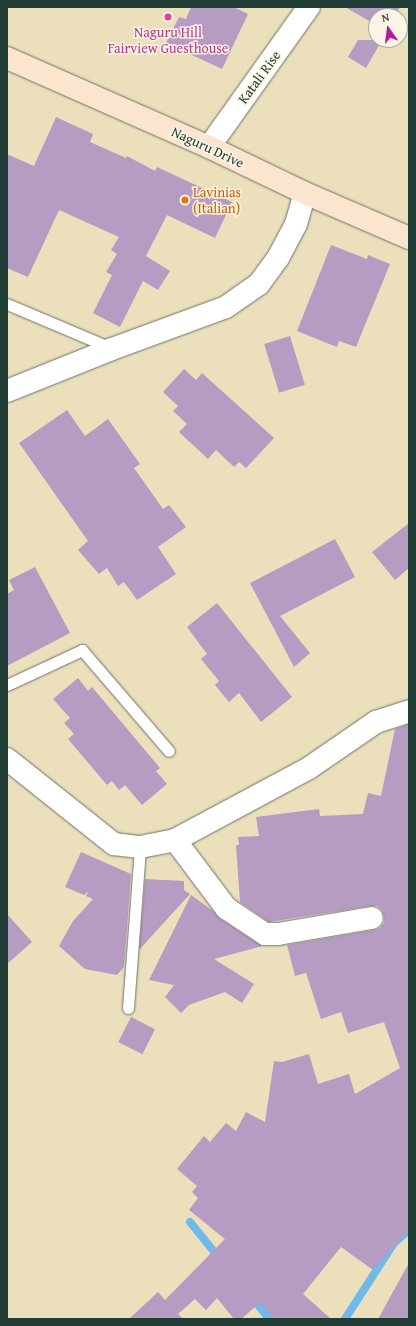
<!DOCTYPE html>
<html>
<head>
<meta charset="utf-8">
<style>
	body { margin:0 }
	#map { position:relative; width:416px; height:1326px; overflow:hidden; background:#ecdfbc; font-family:"Gentium Book Plus",serif }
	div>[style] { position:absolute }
	.stream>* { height:8px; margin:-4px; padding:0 4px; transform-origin:4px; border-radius:4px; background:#6fbae8 }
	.building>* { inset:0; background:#b69bc3; transform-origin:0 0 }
	.roads { filter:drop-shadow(0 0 1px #677664) drop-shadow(0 0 1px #677664) }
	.lane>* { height:11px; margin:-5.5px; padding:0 5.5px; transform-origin:5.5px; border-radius:5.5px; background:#fff }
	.street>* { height:22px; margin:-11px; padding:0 11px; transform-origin:11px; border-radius:11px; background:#fff }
	.secondary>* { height:22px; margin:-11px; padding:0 11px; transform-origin:11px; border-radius:11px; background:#fbe5cf }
	.dots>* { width:11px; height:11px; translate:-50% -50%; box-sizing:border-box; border:2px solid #fcf5e5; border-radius:50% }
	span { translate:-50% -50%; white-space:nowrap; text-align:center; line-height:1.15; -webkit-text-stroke:3px #fcf5e5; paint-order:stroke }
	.hotel-label { font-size:14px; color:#b23c85 }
	.street-label { font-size:14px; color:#1f3d34 }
	.food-label { font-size:14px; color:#c56008 }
	.left { translate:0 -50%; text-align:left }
	.frame { position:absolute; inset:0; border:8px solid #1f3d34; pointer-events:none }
	.north { position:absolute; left:368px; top:8px; width:40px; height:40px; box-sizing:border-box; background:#fcf5e5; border:1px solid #a4ab9e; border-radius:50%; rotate:346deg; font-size:11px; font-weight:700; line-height:16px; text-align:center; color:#1f3d34 }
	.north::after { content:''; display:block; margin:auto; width:14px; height:18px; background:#b5179e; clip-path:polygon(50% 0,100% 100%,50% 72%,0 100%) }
</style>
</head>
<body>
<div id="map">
	<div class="stream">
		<i style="left:190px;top:1222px;width:48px;rotate:51deg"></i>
		<i style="left:252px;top:1297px;width:28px;rotate:52deg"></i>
		<i style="left:345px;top:1319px;width:90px;rotate:-57.2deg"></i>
		<i style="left:394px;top:1243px;width:20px;rotate:-41deg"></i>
	</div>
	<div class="building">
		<i style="clip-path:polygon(191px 7px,234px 7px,248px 14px,222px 69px,166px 43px,179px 17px,186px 19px)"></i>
		<i style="clip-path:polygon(345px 7px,400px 7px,395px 16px,376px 16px,376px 25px)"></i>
		<i style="clip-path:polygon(358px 40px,382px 40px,366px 68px,348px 57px)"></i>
		<i style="clip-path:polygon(56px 117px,93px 134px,90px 142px,126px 158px,127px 156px,155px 171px,157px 167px,232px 202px,215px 238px,167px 215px,146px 256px,170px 271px,158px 290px,143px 281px,120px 327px,93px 313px,112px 275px,106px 272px,117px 254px,111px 250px,119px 237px,59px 210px,28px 277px,7px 268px,7px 154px,34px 166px)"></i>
		<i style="clip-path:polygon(331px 245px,367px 259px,368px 255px,390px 264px,356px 347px,339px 341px,337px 347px,297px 331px)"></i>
		<i style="left:290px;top:336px;width:51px;height:27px;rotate:73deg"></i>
		<i style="clip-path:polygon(184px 369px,196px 380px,202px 373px,274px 438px,246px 468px,239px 462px,234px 467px,216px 450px,208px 459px,179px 432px,187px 424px,173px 411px,178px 406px,163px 392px)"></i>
		<i style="clip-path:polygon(67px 410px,85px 436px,108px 419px,140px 464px,134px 468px,163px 509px,169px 505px,186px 527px,158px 547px,176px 574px,137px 600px,124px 582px,118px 586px,107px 568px,99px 574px,78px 550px,88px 541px,19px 443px)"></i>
		<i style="clip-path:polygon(409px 523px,409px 568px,395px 580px,372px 552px)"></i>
		<i style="clip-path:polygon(335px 539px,355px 577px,280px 616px,310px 653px,294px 667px,250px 583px)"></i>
		<i style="clip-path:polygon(35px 567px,70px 633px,7px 666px,7px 594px,14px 590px,9px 580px)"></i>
		<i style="clip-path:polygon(217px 603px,292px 697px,261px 722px,239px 693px,229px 702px,215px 685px,219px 681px,201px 659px,207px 654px,187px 627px)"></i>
		<i style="clip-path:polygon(78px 678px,88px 691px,92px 687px,160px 768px,156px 771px,167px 784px,142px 805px,125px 785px,119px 790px,112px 781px,107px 785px,68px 739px,74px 734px,64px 723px,70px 718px,53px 699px)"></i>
		<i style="clip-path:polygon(409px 724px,409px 1229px,373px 1270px,341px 1247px,303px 1294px,331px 1319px,274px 1319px,260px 1303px,241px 1319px,234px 1319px,217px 1298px,206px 1310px,195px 1299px,178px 1314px,183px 1319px,129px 1319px,158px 1292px,165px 1300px,225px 1239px,189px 1210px,198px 1198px,192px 1192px,197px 1186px,177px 1169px,204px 1136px,210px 1142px,226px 1123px,236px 1131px,246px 1112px,265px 1122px,274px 1061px,282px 1062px,309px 1054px,318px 1084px,349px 1074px,355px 1094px,400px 1068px,384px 1022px,348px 1033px,341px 1012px,321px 1019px,306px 973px,295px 976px,287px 945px,374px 930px,380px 928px,384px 923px,384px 916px,382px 910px,377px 906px,370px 906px,269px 922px,240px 902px,236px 845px,239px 845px,238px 837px,259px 836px,256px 817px,319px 809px,320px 816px,363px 814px,368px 793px,381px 796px,395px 729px)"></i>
		<i style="clip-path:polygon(81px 852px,131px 874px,124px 967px,117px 975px,85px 969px,59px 946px,73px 921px,93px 899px,86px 896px,89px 891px,84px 895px,65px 887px)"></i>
		<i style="clip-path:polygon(145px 879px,184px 881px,184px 890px,190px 894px,139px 950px)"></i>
		<i style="clip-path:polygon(191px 895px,212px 910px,219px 918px,262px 946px,214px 959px,254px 984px,242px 1003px,225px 992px,189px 1005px,181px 1013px,165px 997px,174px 985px,149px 980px)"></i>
		<i style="clip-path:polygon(7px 914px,32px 942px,7px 964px)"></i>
		<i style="left:131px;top:1017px;width:27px;height:28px;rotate:27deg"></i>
		<i style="clip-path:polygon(409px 1263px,409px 1319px,378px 1319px,389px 1299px)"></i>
	</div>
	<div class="roads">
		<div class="lane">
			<i style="left:7px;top:304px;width:113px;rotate:22.9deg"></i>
			<i style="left:7px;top:685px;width:83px;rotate:-25deg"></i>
			<i style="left:82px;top:650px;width:133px;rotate:49.3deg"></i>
			<i style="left:128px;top:1008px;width:161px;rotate:-85.7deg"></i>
		</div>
		<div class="street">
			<i style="left:209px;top:147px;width:172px;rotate:-54.5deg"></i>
			<i style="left:7px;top:391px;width:113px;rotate:-21.8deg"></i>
			<i style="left:112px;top:349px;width:121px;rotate:-20.2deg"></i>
			<i style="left:226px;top:307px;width:40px;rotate:-34.9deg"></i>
			<i style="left:259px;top:284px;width:32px;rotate:-54deg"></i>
			<i style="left:278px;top:258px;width:38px;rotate:-62deg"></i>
			<i style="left:296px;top:224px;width:32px;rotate:-74deg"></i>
			<i style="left:7px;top:759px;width:137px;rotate:38.5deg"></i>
			<i style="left:114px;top:844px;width:26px;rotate:7deg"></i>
			<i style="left:140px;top:847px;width:36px;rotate:-11deg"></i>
			<i style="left:175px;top:840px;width:152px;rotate:-28.2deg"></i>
			<i style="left:309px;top:768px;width:81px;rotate:-34.5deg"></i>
			<i style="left:376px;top:722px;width:35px;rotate:-18deg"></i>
			<i style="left:175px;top:840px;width:85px;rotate:53.1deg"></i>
			<i style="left:226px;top:908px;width:47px;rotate:33.7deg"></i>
			<i style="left:265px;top:934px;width:13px"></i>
			<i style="left:278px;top:934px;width:95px;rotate:-9.7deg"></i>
		</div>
		<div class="secondary">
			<i style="left:7px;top:58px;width:221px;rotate:23.8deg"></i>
			<i style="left:209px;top:147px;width:106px;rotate:25.6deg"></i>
			<i style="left:305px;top:193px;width:113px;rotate:23.4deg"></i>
		</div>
	</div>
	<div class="dots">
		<i style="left:168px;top:17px;background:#d1479c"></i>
		<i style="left:185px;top:200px;background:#e8710a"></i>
	</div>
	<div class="hotel-label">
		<span style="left:168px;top:40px">Naguru Hill<br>Fairview Guesthouse</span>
	</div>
	<div class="street-label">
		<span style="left:259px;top:77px;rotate:-54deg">Katali Rise</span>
		<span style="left:208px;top:147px;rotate:25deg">Naguru Drive</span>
	</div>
	<div class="food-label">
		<span class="left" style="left:193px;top:200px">Lavinias<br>(Italian)</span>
	</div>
	<div class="frame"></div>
	<div class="north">N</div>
</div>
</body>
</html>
